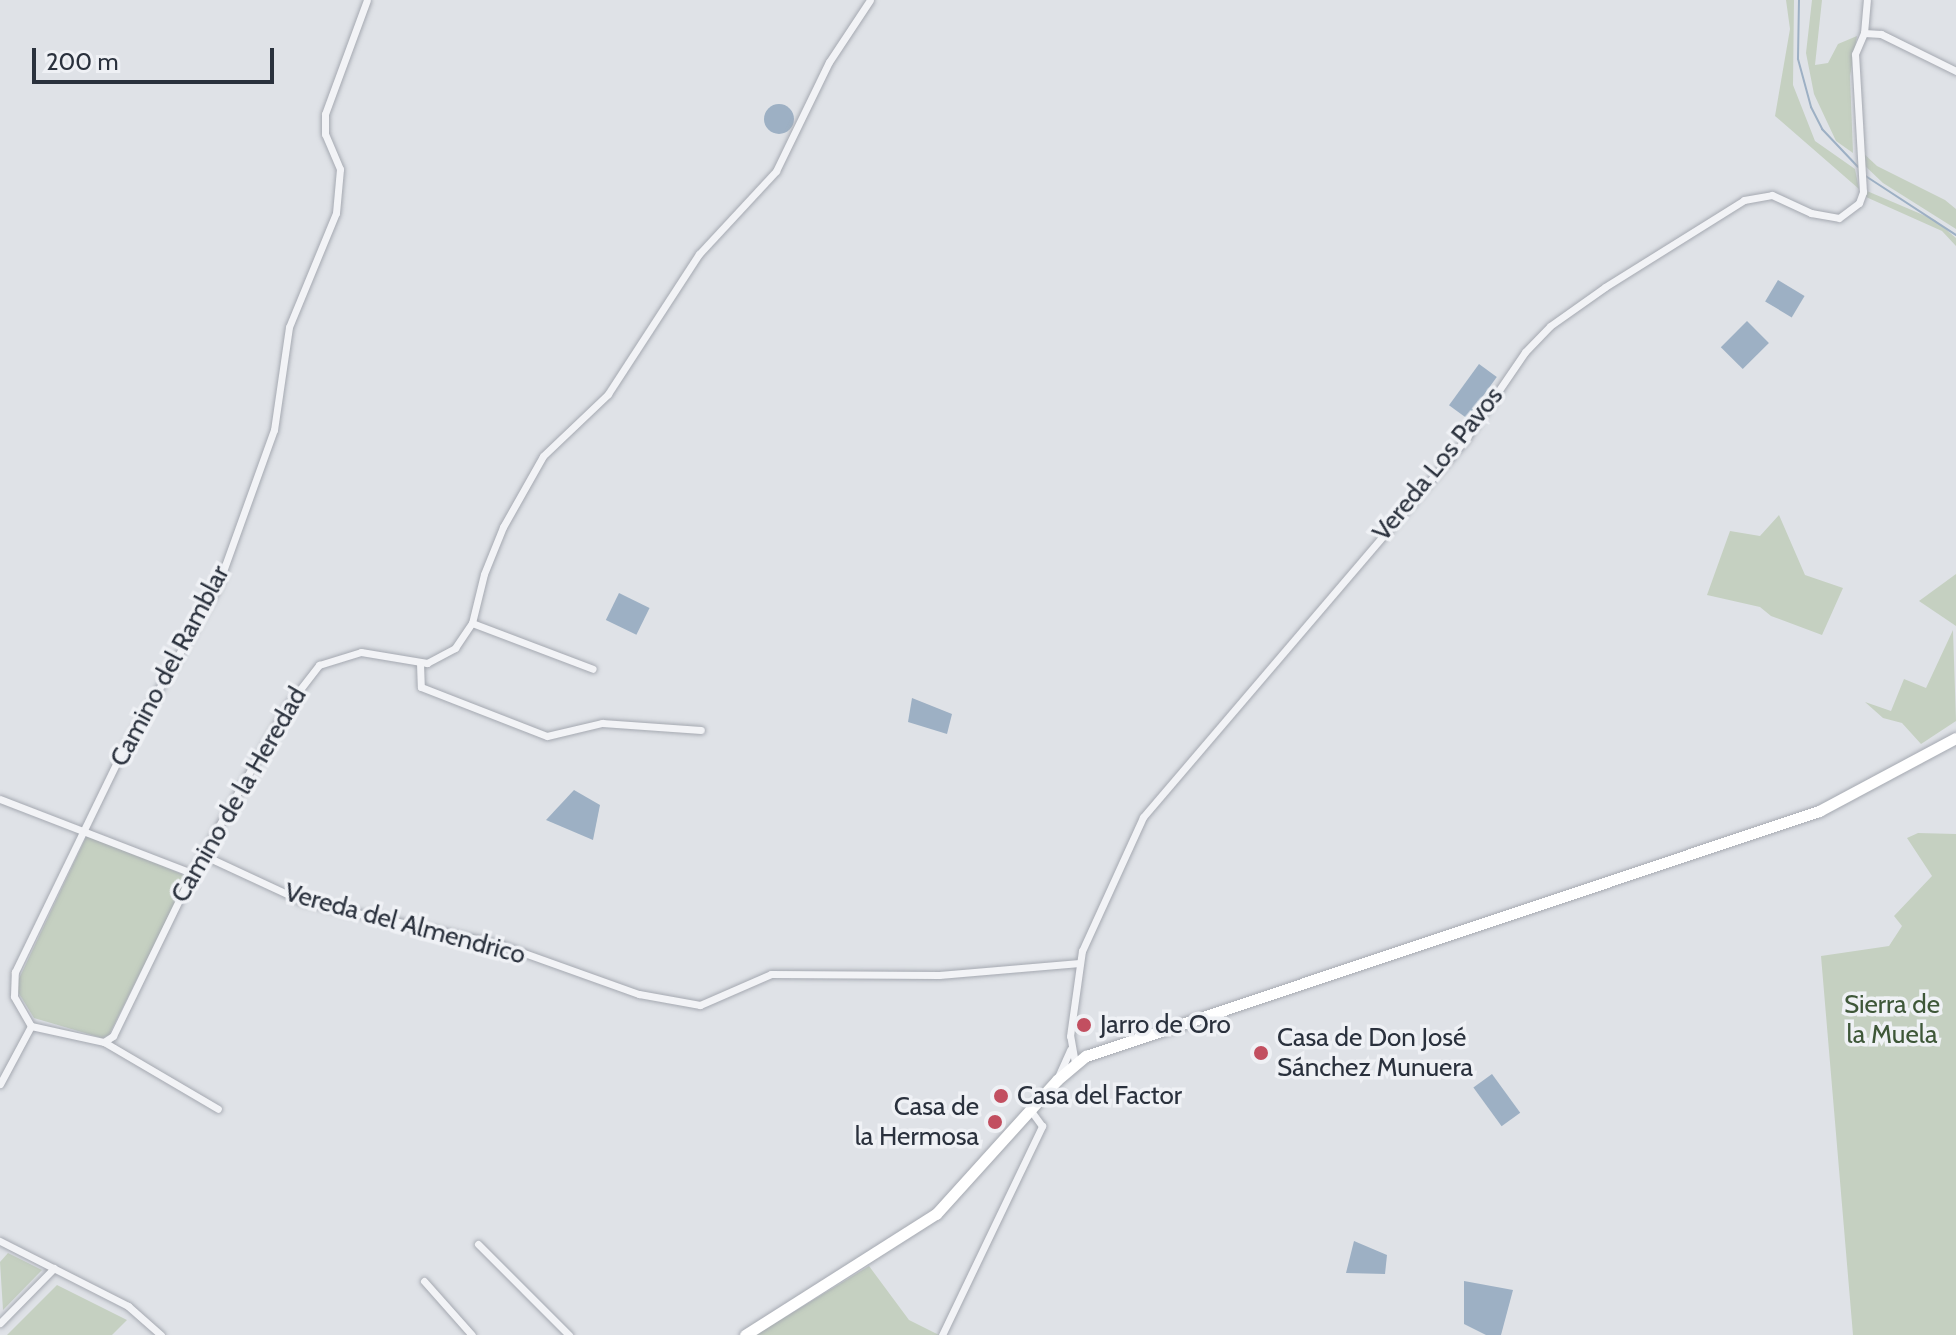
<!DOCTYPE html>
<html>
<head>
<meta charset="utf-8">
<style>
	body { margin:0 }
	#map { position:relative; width:1956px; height:1335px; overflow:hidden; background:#dfe2e7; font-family:Cabin,sans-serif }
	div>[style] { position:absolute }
	.green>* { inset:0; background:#c5d0c1 }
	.water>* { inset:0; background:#9db0c4; transform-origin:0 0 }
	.round { border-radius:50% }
	.stream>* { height:2px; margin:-1px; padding:0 1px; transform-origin:1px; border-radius:1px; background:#9db0c4 }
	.roads { filter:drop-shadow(0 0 2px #a5a9b1) drop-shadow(0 0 2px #a5a9b1) }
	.street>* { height:7px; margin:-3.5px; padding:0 3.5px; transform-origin:3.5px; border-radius:3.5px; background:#f2f3f6 }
	.primary>* { height:11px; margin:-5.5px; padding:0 5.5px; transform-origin:5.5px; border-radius:5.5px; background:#fff }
	.dots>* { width:22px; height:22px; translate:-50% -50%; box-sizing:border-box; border:4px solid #eff1f5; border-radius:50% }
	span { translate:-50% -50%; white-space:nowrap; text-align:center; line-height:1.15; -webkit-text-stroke:7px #eff1f5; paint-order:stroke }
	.street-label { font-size:26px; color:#2a313d }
	.park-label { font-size:26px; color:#3e5738 }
	.poi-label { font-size:26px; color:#2a313d }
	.left { translate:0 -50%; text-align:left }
	.right { translate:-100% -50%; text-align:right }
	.scale { position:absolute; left:32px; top:48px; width:242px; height:36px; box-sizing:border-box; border:4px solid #2a313d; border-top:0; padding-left:10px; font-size:24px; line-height:28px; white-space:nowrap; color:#2a313d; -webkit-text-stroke:6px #eff1f5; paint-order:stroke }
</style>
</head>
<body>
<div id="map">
	<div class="green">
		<i style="clip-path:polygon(1786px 0,1794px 0,1793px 85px,1815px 141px,1855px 169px,1859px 189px,1775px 116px,1790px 29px)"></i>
		<i style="clip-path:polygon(1812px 0,1822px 0,1815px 65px,1828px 63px,1838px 44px,1857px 36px,1850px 76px,1853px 153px,1836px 141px,1814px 94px,1806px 53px)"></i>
		<i style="clip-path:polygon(1861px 151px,1877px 166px,1945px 200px,1956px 209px,1956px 229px,1883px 183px,1863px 164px)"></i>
		<i style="clip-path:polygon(1867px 191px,1935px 220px,1956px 238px,1956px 246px,1942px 231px,1866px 197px)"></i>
		<i style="clip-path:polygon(1779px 515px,1805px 575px,1843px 588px,1822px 635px,1771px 616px,1760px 607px,1707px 595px,1730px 531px,1760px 536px)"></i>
		<i style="clip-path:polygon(1956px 574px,1956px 626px,1919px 601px)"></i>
		<i style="clip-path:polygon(1953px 630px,1956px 721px,1921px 744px,1902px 723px,1883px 718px,1865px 702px,1891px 711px,1904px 679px,1926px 688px)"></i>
		<i style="clip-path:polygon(88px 833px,188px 877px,109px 1035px,102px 1038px,34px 1018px,15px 987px)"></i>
		<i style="clip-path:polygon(1918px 833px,1956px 834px,1956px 1335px,1853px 1335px,1821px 956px,1889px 946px,1902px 926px,1894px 916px,1932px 876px,1907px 838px)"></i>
		<i style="clip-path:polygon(8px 1253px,42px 1270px,3px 1310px,0 1262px)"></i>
		<i style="clip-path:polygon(869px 1266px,909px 1320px,939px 1335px,756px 1335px)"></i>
		<i style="clip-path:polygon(57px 1285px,127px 1320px,112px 1335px,7px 1335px)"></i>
	</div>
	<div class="water">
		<i class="round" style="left:764px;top:104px;width:30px;height:30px"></i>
		<i style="left:1778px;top:280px;width:31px;height:25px;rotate:31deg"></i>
		<i style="left:1747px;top:321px;width:31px;height:37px;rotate:45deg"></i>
		<i style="left:1479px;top:364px;width:22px;height:51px;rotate:36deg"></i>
		<i style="left:619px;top:593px;width:34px;height:30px;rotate:26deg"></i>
		<i style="clip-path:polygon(912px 698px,952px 714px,947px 734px,908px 722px)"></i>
		<i style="clip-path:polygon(574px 790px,600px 805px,593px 840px,546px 820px)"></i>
		<i style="left:1492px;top:1074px;width:48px;height:23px;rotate:54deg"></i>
		<i style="clip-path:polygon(1354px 1241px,1387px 1255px,1385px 1274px,1346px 1273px)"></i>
		<i style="clip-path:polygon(1464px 1281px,1513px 1290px,1501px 1335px,1486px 1335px,1464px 1324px)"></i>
	</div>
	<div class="stream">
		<i style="left:1799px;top:0;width:59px;rotate:91deg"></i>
		<i style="left:1798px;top:59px;width:50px;rotate:74.8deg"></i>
		<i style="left:1811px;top:107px;width:25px;rotate:63deg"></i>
		<i style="left:1822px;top:129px;width:52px;rotate:46.5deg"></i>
		<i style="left:1864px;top:175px;width:110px;rotate:33.1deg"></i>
	</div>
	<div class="roads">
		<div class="street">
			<i style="left:1864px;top:33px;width:17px;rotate:3deg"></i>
			<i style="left:1881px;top:34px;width:84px;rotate:26.3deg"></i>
			<i style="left:472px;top:623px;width:129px;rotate:20.8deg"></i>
			<i style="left:420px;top:663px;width:24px;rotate:88deg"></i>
			<i style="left:421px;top:687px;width:135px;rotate:21.3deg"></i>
			<i style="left:547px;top:736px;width:57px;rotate:-13.3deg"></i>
			<i style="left:602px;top:723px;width:99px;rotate:4deg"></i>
			<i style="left:0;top:799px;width:206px;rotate:21.1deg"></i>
			<i style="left:203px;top:855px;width:109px;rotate:24.9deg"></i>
			<i style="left:302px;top:901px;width:202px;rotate:12.3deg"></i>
			<i style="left:499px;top:944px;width:149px;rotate:19.7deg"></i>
			<i style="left:639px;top:994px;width:62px;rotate:10.2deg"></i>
			<i style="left:700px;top:1005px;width:77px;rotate:-23.6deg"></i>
			<i style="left:771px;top:974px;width:168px;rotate:0.3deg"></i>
			<i style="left:939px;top:975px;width:141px;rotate:-4.9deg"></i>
			<i style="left:31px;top:1026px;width:75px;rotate:12.4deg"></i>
			<i style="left:104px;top:1042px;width:11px;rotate:-34deg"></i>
			<i style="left:113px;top:1036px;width:181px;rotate:-64.1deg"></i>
			<i style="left:192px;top:873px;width:193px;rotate:-60.3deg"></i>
			<i style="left:288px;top:705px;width:51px;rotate:-52.2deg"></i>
			<i style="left:319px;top:665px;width:44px;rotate:-17.2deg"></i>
			<i style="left:361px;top:652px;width:67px;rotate:9.5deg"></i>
			<i style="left:427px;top:663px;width:32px;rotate:-28deg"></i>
			<i style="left:455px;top:648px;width:30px;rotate:-56deg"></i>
			<i style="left:472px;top:623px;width:50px;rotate:-76.2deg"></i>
			<i style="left:484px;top:574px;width:51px;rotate:-68deg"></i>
			<i style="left:503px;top:527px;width:81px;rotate:-60.6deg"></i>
			<i style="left:543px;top:456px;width:90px;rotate:-43.6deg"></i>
			<i style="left:608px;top:394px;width:167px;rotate:-57deg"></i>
			<i style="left:699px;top:254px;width:113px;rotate:-47.1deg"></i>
			<i style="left:776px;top:171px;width:121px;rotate:-64.1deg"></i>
			<i style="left:829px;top:62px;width:74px;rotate:-56.5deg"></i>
			<i style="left:104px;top:1042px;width:132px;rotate:30.4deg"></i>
			<i style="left:1075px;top:1063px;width:27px;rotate:-100deg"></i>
			<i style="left:1070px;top:1036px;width:86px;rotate:-82deg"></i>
			<i style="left:1082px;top:951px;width:147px;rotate:-65.5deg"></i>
			<i style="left:1143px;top:817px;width:499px;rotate:-49.5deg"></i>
			<i style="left:1467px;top:437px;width:103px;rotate:-55.7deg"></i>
			<i style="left:1525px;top:352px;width:36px;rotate:-46deg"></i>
			<i style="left:1550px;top:326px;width:67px;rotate:-35.3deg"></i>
			<i style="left:1605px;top:287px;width:164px;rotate:-32deg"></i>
			<i style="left:1744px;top:200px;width:28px;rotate:-10deg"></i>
			<i style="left:1772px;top:195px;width:43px;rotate:24.8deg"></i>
			<i style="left:1811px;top:213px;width:28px;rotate:10deg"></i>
			<i style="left:1839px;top:218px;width:25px;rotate:-37deg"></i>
			<i style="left:1859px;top:203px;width:12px;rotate:-70deg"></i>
			<i style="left:1863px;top:192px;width:138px;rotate:-93.3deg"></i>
			<i style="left:1855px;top:54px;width:23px;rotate:-67deg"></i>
			<i style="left:1864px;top:33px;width:33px;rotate:-85deg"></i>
			<i style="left:1058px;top:1077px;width:30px;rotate:-66deg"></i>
			<i style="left:0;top:1084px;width:66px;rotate:-61.9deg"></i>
			<i style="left:31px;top:1026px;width:34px;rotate:-120deg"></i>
			<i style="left:14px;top:996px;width:24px;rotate:-88deg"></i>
			<i style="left:15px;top:972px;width:236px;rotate:-64.1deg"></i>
			<i style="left:118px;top:760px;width:198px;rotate:-60.1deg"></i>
			<i style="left:217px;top:588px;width:168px;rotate:-70.2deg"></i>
			<i style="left:274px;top:430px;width:104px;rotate:-81.7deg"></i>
			<i style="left:289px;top:327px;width:123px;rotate:-67.6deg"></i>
			<i style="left:336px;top:213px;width:44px;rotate:-84.8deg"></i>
			<i style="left:340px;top:169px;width:38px;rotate:-113deg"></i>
			<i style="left:325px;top:134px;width:20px;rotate:-90deg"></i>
			<i style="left:325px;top:114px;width:121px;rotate:-69.8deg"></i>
			<i style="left:0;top:1241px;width:144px;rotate:26.9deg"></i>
			<i style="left:128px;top:1306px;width:44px;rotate:41.3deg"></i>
			<i style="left:478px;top:1244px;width:129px;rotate:45deg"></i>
			<i style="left:424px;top:1281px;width:72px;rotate:48.4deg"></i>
			<i style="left:0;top:1323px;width:77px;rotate:-45.5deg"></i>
			<i style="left:942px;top:1335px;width:232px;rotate:-64.4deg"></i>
			<i style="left:1042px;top:1126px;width:17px;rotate:-126deg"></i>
		</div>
		<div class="primary">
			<i style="left:745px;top:1335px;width:226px;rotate:-32.4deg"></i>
			<i style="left:936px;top:1214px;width:181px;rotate:-47.9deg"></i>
			<i style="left:1057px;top:1080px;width:38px;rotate:-40deg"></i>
			<i style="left:1086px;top:1056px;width:773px;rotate:-18.48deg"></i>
			<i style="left:1819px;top:811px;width:155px;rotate:-28.1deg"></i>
		</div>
	</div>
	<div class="dots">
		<i style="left:1084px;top:1025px;background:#c24f60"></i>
		<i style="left:1261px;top:1053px;background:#c24f60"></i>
		<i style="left:1001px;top:1096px;background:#c24f60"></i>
		<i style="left:995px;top:1122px;background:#c24f60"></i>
	</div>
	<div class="street-label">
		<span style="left:1438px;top:464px;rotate:-51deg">Vereda Los Pavos</span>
		<span style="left:170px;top:666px;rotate:-62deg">Camino del Ramblar</span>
		<span style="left:239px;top:795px;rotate:-60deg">Camino de la Heredad</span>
		<span style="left:405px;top:924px;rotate:15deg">Vereda del Almendrico</span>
	</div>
	<div class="park-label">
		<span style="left:1892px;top:1020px">Sierra de<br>la Muela</span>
	</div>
	<div class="poi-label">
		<span class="left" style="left:1100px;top:1025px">Jarro de Oro</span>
		<span class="left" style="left:1277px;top:1053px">Casa de Don José<br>Sánchez Munuera</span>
		<span class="left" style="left:1017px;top:1096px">Casa del Factor</span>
		<span class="right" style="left:979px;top:1122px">Casa de<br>la Hermosa</span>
	</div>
	<div class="scale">200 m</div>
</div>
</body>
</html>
